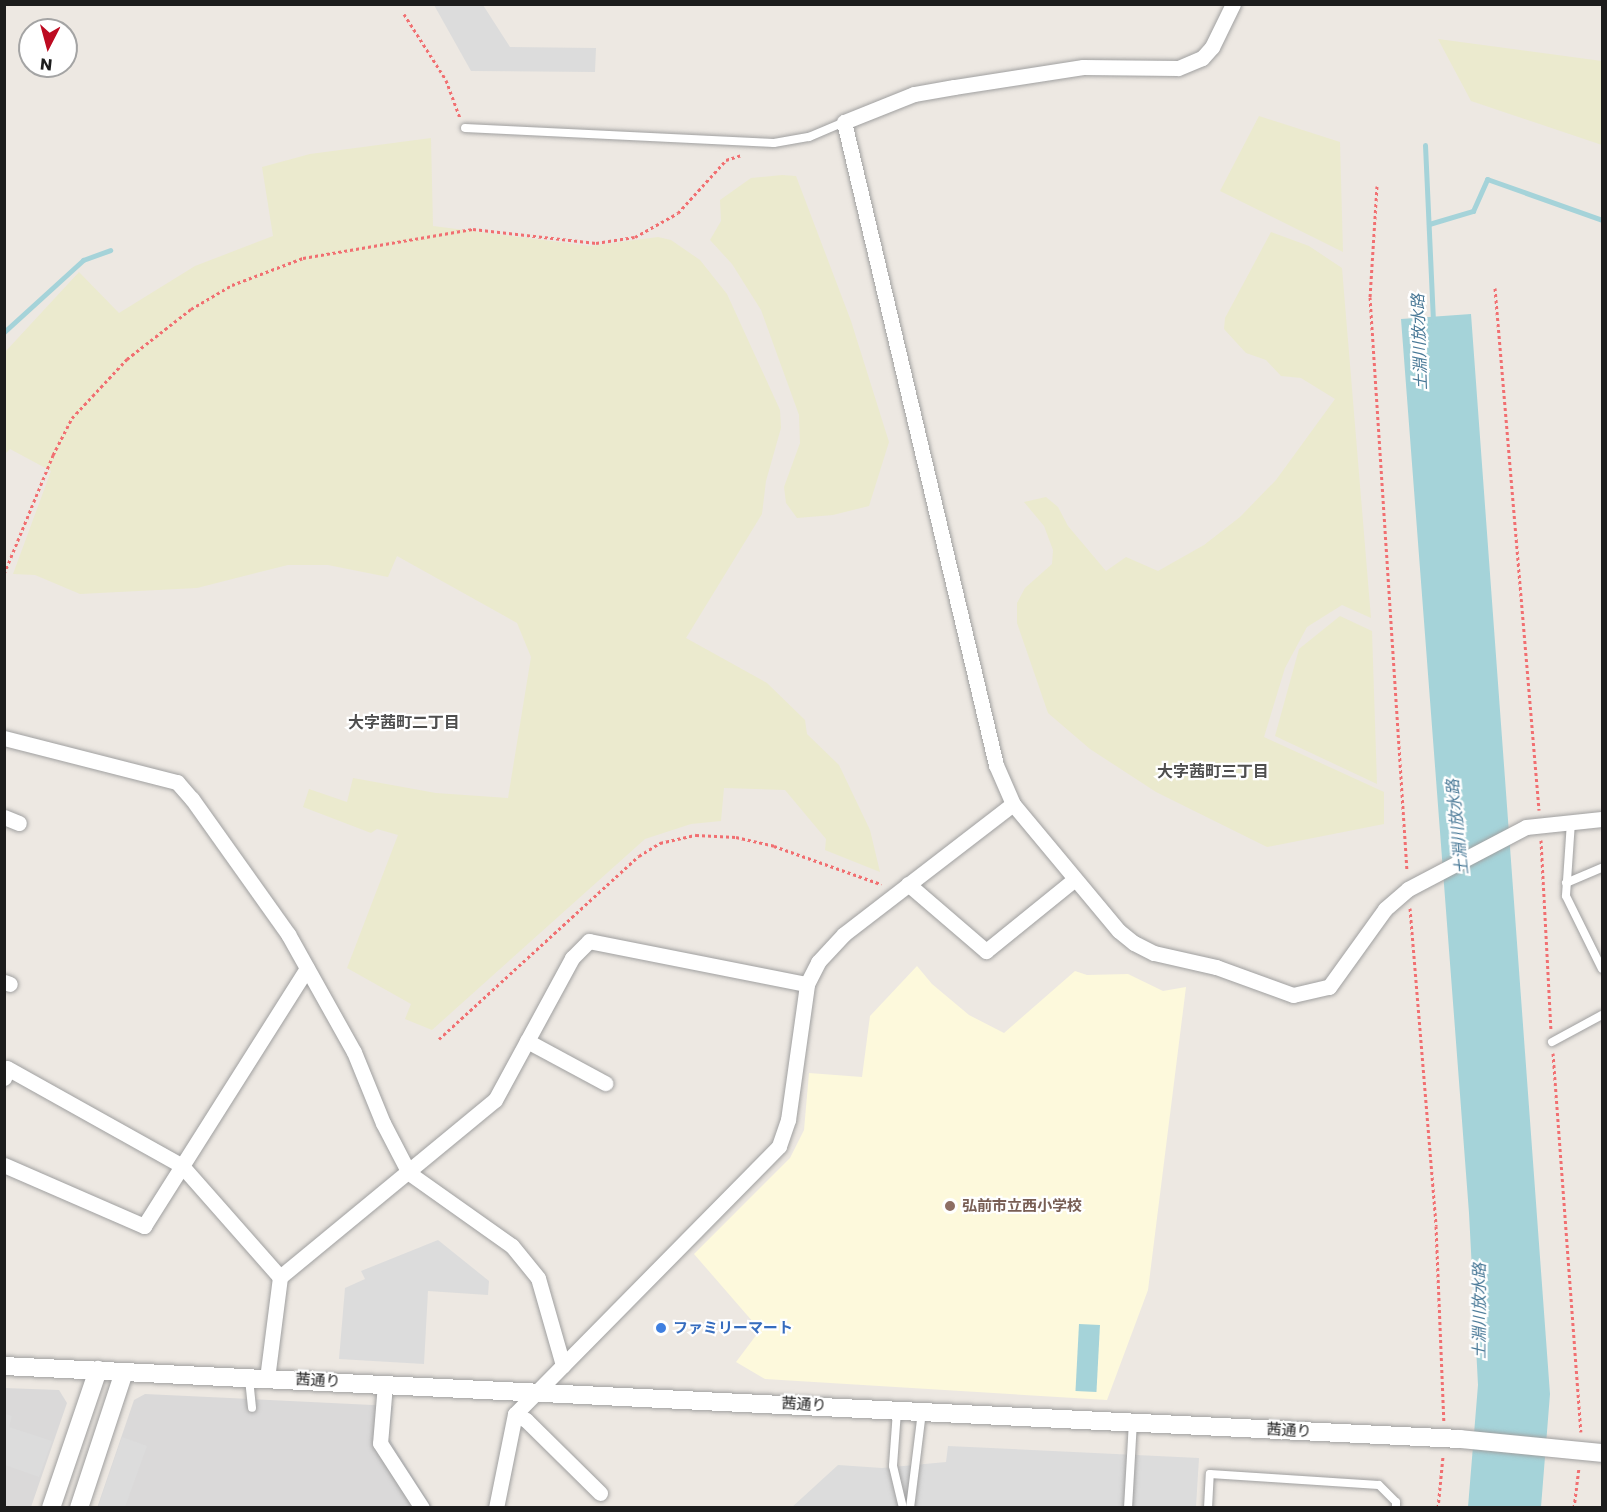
<!DOCTYPE html>
<html>
<head>
<meta charset="utf-8">
<style>
	body { margin:0 }
	#map { position:relative; width:1607px; height:1512px; overflow:hidden; background:#ede8e2; font-family:Poppins,"Noto Sans JP",sans-serif }
	div>[style] { position:absolute }
	.residential>* { inset:0; background:#dad9d9 }
	.education>* { inset:0; background:#fdf9dc }
	.farmland>* { inset:0; background:#ebeace }
	.parking>* { inset:0; background:#dcdcdc }
	.water>* { inset:0; background:#a5d3d9; transform-origin:0 0 }
	.stream>* { height:5px; margin:-2.5px; padding:0 2.5px; transform-origin:2.5px; border-radius:2.5px; background:#a5d3d9 }
	.path>* { height:3px; margin-top:-1.5px; transform-origin:0; background:repeating-linear-gradient(90deg,#f16f71 0 3px,transparent 0 6px) }
	.roads { filter:drop-shadow(0 0 2px #a0a0a0) drop-shadow(0 0 2px #a0a0a0) }
	.service>* { height:8px; margin:-4px; padding:0 4px; transform-origin:4px; border-radius:4px; background:#fff }
	.minor>* { height:15px; margin:-7.5px; padding:0 7.5px; transform-origin:7.5px; border-radius:7.5px; background:#fff }
	.tertiary>* { height:18px; margin:-9px; padding:0 9px; transform-origin:9px; border-radius:9px; background:#fff }
	.dots>* { width:16px; height:16px; translate:-50% -50%; box-sizing:border-box; border:3px solid #fff; border-radius:50% }
	span { translate:-50% -50%; white-space:nowrap; text-align:center; line-height:1.15; -webkit-text-stroke:4.5px #fff; paint-order:stroke }
	.education-label { font-size:15px; color:#785e54; font-weight:700 }
	.left { translate:0 -50%; text-align:left }
	.shop-label { font-size:15px; color:#366cbe; font-weight:700 }
	.street-label { font-size:15px; color:#1c1c1c }
	.water-label { font-size:16px; color:#497997; font-style:italic }
	.neighbourhood-label { font-size:16px; color:#4f4f4f; font-weight:700 }
	.frame { position:absolute; inset:0; border:6px solid #1c1c1c; pointer-events:none }
	.north { position:absolute; left:18px; top:18px; width:60px; height:60px; box-sizing:border-box; background:#fff; border:2px solid #a4a4a4; border-radius:50%; rotate:186deg; font-size:16px; font-weight:700; line-height:24px; text-align:center; color:#1c1c1c }
	.north::after { content:''; display:block; margin:auto; width:21px; height:27px; background:#bd0b21; clip-path:polygon(50% 0,100% 100%,50% 72%,0 100%) }
</style>
</head>
<body>
<div id="map">
	<div class="residential">
		<i style="clip-path:polygon(4px 1388px,59px 1390px,67px 1403px,31px 1507px,5px 1507px)"></i>
		<i style="clip-path:polygon(145px 1394px,393px 1406px,389px 1438px,432px 1507px,97px 1508px,134px 1400px)"></i>
	</div>
	<div class="education">
		<i style="clip-path:polygon(917px 966px,932px 984px,969px 1015px,1004px 1033px,1075px 971px,1087px 975px,1128px 974px,1163px 991px,1186px 987px,1148px 1290px,1107px 1400px,765px 1379px,736px 1362px,760px 1330px,694px 1254px,790px 1158px,804px 1130px,809px 1073px,862px 1077px,870px 1016px)"></i>
	</div>
	<div class="farmland">
		<i style="clip-path:polygon(1438px 39px,1602px 61px,1602px 145px,1471px 101px)"></i>
		<i style="clip-path:polygon(1259px 116px,1340px 142px,1343px 252px,1220px 191px)"></i>
		<i style="clip-path:polygon(431px 138px,433px 226px,590px 246px,658px 237px,671px 240px,700px 260px,727px 294px,780px 410px,781px 428px,766px 481px,762px 514px,686px 638px,767px 683px,805px 720px,807px 734px,839px 765px,870px 830px,880px 872px,825px 850px,826px 839px,785px 790px,724px 788px,721px 821px,691px 824px,645px 839px,432px 1030px,405px 1019px,411px 1004px,347px 968px,398px 835px,377px 829px,371px 833px,303px 807px,309px 789px,347px 802px,353px 778px,436px 793px,508px 798px,531px 657px,517px 623px,397px 556px,388px 577px,328px 565px,288px 565px,197px 588px,80px 594px,35px 575px,13px 574px,51px 471px,10px 449px,4px 455px,5px 352px,79px 272px,119px 313px,195px 266px,273px 236px,262px 167px,310px 154px)"></i>
		<i style="clip-path:polygon(782px 175px,796px 176px,851px 321px,889px 442px,869px 506px,833px 515px,797px 518px,786px 503px,784px 487px,800px 443px,799px 415px,761px 310px,732px 264px,710px 240px,721px 221px,720px 200px,751px 178px)"></i>
		<i style="clip-path:polygon(1271px 232px,1309px 246px,1342px 268px,1371px 618px,1342px 605px,1307px 627px,1285px 668px,1264px 737px,1384px 792px,1384px 824px,1267px 847px,1156px 792px,1090px 749px,1048px 713px,1017px 623px,1017px 603px,1025px 588px,1052px 564px,1053px 550px,1044px 526px,1024px 502px,1046px 497px,1058px 507px,1068px 526px,1106px 571px,1126px 557px,1158px 571px,1204px 545px,1240px 517px,1276px 480px,1335px 399px,1301px 378px,1281px 376px,1266px 360px,1246px 353px,1224px 329px,1225px 318px)"></i>
		<i style="clip-path:polygon(1340px 616px,1372px 631px,1377px 784px,1275px 736px,1299px 649px)"></i>
	</div>
	<div class="parking">
		<i style="clip-path:polygon(434px 5px,483px 5px,510px 47px,596px 48px,595px 72px,471px 71px)"></i>
		<i style="clip-path:polygon(438px 1240px,489px 1281px,488px 1295px,428px 1291px,424px 1364px,339px 1359px,345px 1288px,365px 1279px,361px 1271px)"></i>
		<i style="clip-path:polygon(5px 1414px,12px 1416px,9px 1427px,52px 1441px,39px 1477px,5px 1465px)"></i>
		<i style="clip-path:polygon(122px 1437px,147px 1446px,125px 1507px,98px 1507px)"></i>
		<i style="clip-path:polygon(948px 1446px,1199px 1458px,1196px 1507px,791px 1508px,838px 1465px,882px 1468px,946px 1462px)"></i>
	</div>
	<div class="water">
		<i style="clip-path:polygon(1471px 314px,1550px 1394px,1541px 1507px,1468px 1507px,1478px 1385px,1469px 1213px,1401px 319px)"></i>
		<i style="left:1079px;top:1324px;width:21px;height:67px;rotate:3deg"></i>
	</div>
	<div class="stream">
		<i style="left:1425px;top:145px;width:178px;rotate:87.4deg"></i>
		<i style="left:1429px;top:224px;width:46px;rotate:-16.5deg"></i>
		<i style="left:1473px;top:211px;width:35px;rotate:-66deg"></i>
		<i style="left:1487px;top:179px;width:122px;rotate:19.6deg"></i>
		<i style="left:4px;top:332px;width:107px;rotate:-42.3deg"></i>
		<i style="left:83px;top:260px;width:29px;rotate:-20deg"></i>
	</div>
	<div class="path">
		<i style="left:404px;top:14px;width:78px;rotate:57.5deg"></i>
		<i style="left:446px;top:80px;width:40px;rotate:69.8deg"></i>
		<i style="left:1377px;top:186px;width:111px;rotate:93.6deg"></i>
		<i style="left:1370px;top:297px;width:575px;rotate:86.31deg"></i>
		<i style="left:1495px;top:288px;width:524px;rotate:85.18deg"></i>
		<i style="left:4px;top:574px;width:129px;rotate:-67.6deg"></i>
		<i style="left:53px;top:455px;width:42px;rotate:-62.8deg"></i>
		<i style="left:72px;top:418px;width:81px;rotate:-47deg"></i>
		<i style="left:127px;top:359px;width:81px;rotate:-38deg"></i>
		<i style="left:191px;top:309px;width:48px;rotate:-30.3deg"></i>
		<i style="left:232px;top:285px;width:76px;rotate:-20.8deg"></i>
		<i style="left:303px;top:258px;width:172px;rotate:-9.7deg"></i>
		<i style="left:473px;top:229px;width:124px;rotate:6.5deg"></i>
		<i style="left:596px;top:243px;width:39px;rotate:-9deg"></i>
		<i style="left:635px;top:237px;width:49px;rotate:-29.2deg"></i>
		<i style="left:678px;top:213px;width:72px;rotate:-47.8deg"></i>
		<i style="left:726px;top:160px;width:16px;rotate:-18deg"></i>
		<i style="left:1541px;top:840px;width:189px;rotate:87deg"></i>
		<i style="left:1410px;top:908px;width:319px;rotate:85.3deg"></i>
		<i style="left:1436px;top:1226px;width:196px;rotate:87.7deg"></i>
		<i style="left:439px;top:1039px;width:271px;rotate:-42.5deg"></i>
		<i style="left:639px;top:856px;width:25px;rotate:-32deg"></i>
		<i style="left:660px;top:843px;width:37px;rotate:-13deg"></i>
		<i style="left:696px;top:835px;width:40px;rotate:2.9deg"></i>
		<i style="left:736px;top:837px;width:39px;rotate:13deg"></i>
		<i style="left:774px;top:846px;width:114px;rotate:19.6deg"></i>
		<i style="left:1553px;top:1053px;width:380px;rotate:85.8deg"></i>
		<i style="left:1438px;top:1508px;width:52px;rotate:-84.5deg"></i>
		<i style="left:1574px;top:1508px;width:39px;rotate:-83deg"></i>
	</div>
	<div class="roads">
		<div class="service">
			<i style="left:465px;top:128px;width:309px;rotate:2.8deg"></i>
			<i style="left:774px;top:143px;width:36px;rotate:-10deg"></i>
			<i style="left:809px;top:137px;width:38px;rotate:-23deg"></i>
			<i style="left:1571px;top:822px;width:74px;rotate:93.9deg"></i>
			<i style="left:1566px;top:896px;width:81px;rotate:63.7deg"></i>
			<i style="left:1566px;top:883px;width:39px;rotate:-23deg"></i>
			<i style="left:1552px;top:1042px;width:57px;rotate:-28.4deg"></i>
			<i style="left:249px;top:1379px;width:29px;rotate:84deg"></i>
			<i style="left:897px;top:1411px;width:55px;rotate:94.2deg"></i>
			<i style="left:893px;top:1466px;width:43px;rotate:76.6deg"></i>
			<i style="left:910px;top:1508px;width:97px;rotate:-82.9deg"></i>
			<i style="left:1128px;top:1508px;width:86px;rotate:-86.7deg"></i>
			<i style="left:1208px;top:1508px;width:34px;rotate:-87deg"></i>
			<i style="left:1210px;top:1474px;width:169px;rotate:3.7deg"></i>
			<i style="left:1379px;top:1485px;width:24px;rotate:45deg"></i>
			<i style="left:1396px;top:1502px;width:6px;rotate:90deg"></i>
		</div>
		<div class="minor">
			<i style="left:1233px;top:4px;width:48px;rotate:116deg"></i>
			<i style="left:1212px;top:47px;width:15px;rotate:132deg"></i>
			<i style="left:1202px;top:58px;width:26px;rotate:157deg"></i>
			<i style="left:1178px;top:68px;width:95px;rotate:-179.4deg"></i>
			<i style="left:1083px;top:67px;width:131px;rotate:171.2deg"></i>
			<i style="left:954px;top:87px;width:41px;rotate:170.1deg"></i>
			<i style="left:914px;top:94px;width:75px;rotate:158.2deg"></i>
			<i style="left:844px;top:122px;width:661px;rotate:76.7deg"></i>
			<i style="left:996px;top:765px;width:43px;rotate:66.4deg"></i>
			<i style="left:1013px;top:804px;width:165px;rotate:50.2deg"></i>
			<i style="left:1119px;top:931px;width:19px;rotate:39deg"></i>
			<i style="left:1134px;top:943px;width:22px;rotate:27deg"></i>
			<i style="left:1154px;top:953px;width:64px;rotate:12.7deg"></i>
			<i style="left:1216px;top:967px;width:82px;rotate:20deg"></i>
			<i style="left:1293px;top:995px;width:37px;rotate:-13deg"></i>
			<i style="left:1329px;top:987px;width:96px;rotate:-54.3deg"></i>
			<i style="left:1385px;top:909px;width:30px;rotate:-41deg"></i>
			<i style="left:1408px;top:889px;width:133px;rotate:-27.7deg"></i>
			<i style="left:1526px;top:827px;width:76px;rotate:-6deg"></i>
			<i style="left:4px;top:738px;width:179px;rotate:14.3deg"></i>
			<i style="left:177px;top:782px;width:23px;rotate:49deg"></i>
			<i style="left:192px;top:799px;width:166px;rotate:54.6deg"></i>
			<i style="left:288px;top:934px;width:135px;rotate:60.8deg"></i>
			<i style="left:354px;top:1052px;width:77px;rotate:67.8deg"></i>
			<i style="left:383px;top:1123px;width:56px;rotate:62.5deg"></i>
			<i style="left:409px;top:1173px;width:126px;rotate:35.3deg"></i>
			<i style="left:512px;top:1246px;width:41px;rotate:50.9deg"></i>
			<i style="left:538px;top:1278px;width:91px;rotate:74deg"></i>
			<i style="left:4px;top:817px;width:16px;rotate:22deg"></i>
			<i style="left:908px;top:884px;width:103px;rotate:40.7deg"></i>
			<i style="left:986px;top:951px;width:114px;rotate:-39deg"></i>
			<i style="left:4px;top:982px;width:6px;rotate:18deg"></i>
			<i style="left:527px;top:1041px;width:89px;rotate:28.3deg"></i>
			<i style="left:4px;top:1078px;width:10px;rotate:-73deg"></i>
			<i style="left:7px;top:1068px;width:201px;rotate:29.2deg"></i>
			<i style="left:182px;top:1166px;width:148px;rotate:48.6deg"></i>
			<i style="left:280px;top:1277px;width:102px;rotate:97.3deg"></i>
			<i style="left:4px;top:1165px;width:153px;rotate:23.5deg"></i>
			<i style="left:144px;top:1226px;width:305px;rotate:-57.7deg"></i>
			<i style="left:280px;top:1277px;width:278px;rotate:-39.5deg"></i>
			<i style="left:495px;top:1100px;width:162px;rotate:-61.5deg"></i>
			<i style="left:572px;top:958px;width:24px;rotate:-45deg"></i>
			<i style="left:589px;top:941px;width:222px;rotate:11.2deg"></i>
			<i style="left:385px;top:1384px;width:59px;rotate:94.8deg"></i>
			<i style="left:380px;top:1443px;width:77px;rotate:57.1deg"></i>
			<i style="left:515px;top:1414px;width:13px;rotate:29deg"></i>
			<i style="left:526px;top:1420px;width:104px;rotate:44.6deg"></i>
			<i style="left:496px;top:1508px;width:96px;rotate:-78.6deg"></i>
			<i style="left:515px;top:1414px;width:376px;rotate:-45.4deg"></i>
			<i style="left:779px;top:1146px;width:28px;rotate:-71deg"></i>
			<i style="left:788px;top:1120px;width:137px;rotate:-82deg"></i>
			<i style="left:807px;top:984px;width:25px;rotate:-63deg"></i>
			<i style="left:818px;top:962px;width:38px;rotate:-47deg"></i>
			<i style="left:844px;top:934px;width:213px;rotate:-37.6deg"></i>
		</div>
		<div class="tertiary">
			<i style="left:4px;top:1366px;width:1458px;rotate:2.87deg"></i>
			<i style="left:1460px;top:1439px;width:143px;rotate:5.6deg"></i>
			<i style="left:51px;top:1508px;width:146px;rotate:-71.2deg"></i>
			<i style="left:79px;top:1508px;width:143px;rotate:-71.7deg"></i>
		</div>
	</div>
	<div class="dots">
		<i style="left:950px;top:1206px;background:#8d6e63"></i>
		<i style="left:661px;top:1328px;background:#3f7fe0"></i>
	</div>
	<div class="education-label">
		<span class="left" style="left:962px;top:1206px">弘前市立西小学校</span>
	</div>
	<div class="shop-label">
		<span class="left" style="left:673px;top:1328px">ファミリーマート</span>
	</div>
	<div class="street-label">
		<span style="left:318px;top:1380px;rotate:3deg">茜通り</span>
		<span style="left:804px;top:1404px;rotate:3deg">茜通り</span>
		<span style="left:1289px;top:1430px;rotate:3deg">茜通り</span>
	</div>
	<div class="water-label">
		<span style="left:1420px;top:342px;rotate:-92deg">土淵川放水路</span>
		<span style="left:1458px;top:827px;rotate:-96deg">土淵川放水路</span>
		<span style="left:1480px;top:1311px;rotate:-90deg">土淵川放水路</span>
	</div>
	<div class="neighbourhood-label">
		<span style="left:404px;top:723px">大字茜町二丁目</span>
		<span style="left:1213px;top:772px">大字茜町三丁目</span>
	</div>
	<div class="frame"></div>
	<div class="north">N</div>
</div>
</body>
</html>
